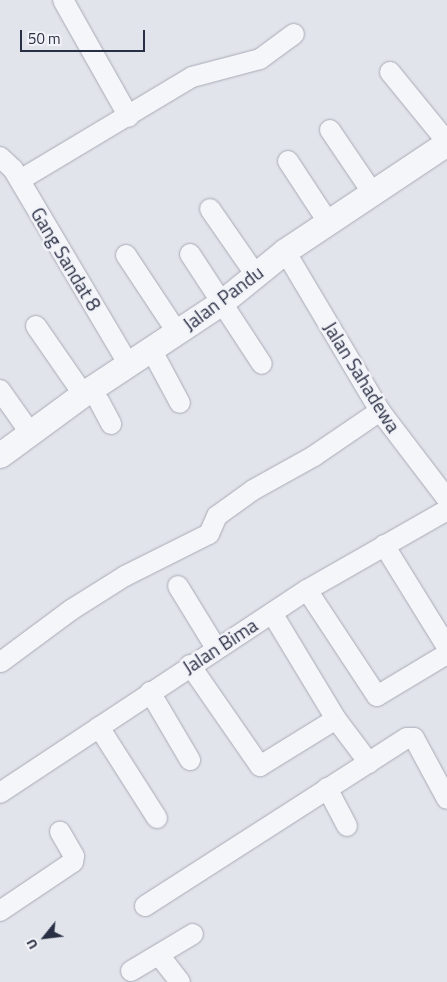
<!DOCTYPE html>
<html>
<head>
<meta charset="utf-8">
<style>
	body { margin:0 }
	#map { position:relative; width:447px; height:982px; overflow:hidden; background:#e2e4eb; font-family:"Titillium Web",sans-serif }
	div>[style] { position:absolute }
	.roads { filter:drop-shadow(0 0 1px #a7aab6) drop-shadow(0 0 1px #a7aab6) }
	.minor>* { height:20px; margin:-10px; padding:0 10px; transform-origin:10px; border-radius:10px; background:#f5f6f9 }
	.tertiary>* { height:25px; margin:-12.5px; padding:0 12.5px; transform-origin:12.5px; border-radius:12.5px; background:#f5f6f9 }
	span { translate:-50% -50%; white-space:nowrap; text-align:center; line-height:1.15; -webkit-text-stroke:5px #f2f3f8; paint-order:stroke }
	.street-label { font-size:19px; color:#292f44 }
	.north { position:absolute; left:20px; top:912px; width:50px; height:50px; -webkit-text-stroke:4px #f2f3f8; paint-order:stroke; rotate:241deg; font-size:14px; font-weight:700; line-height:20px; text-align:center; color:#292f44 }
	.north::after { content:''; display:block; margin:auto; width:18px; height:22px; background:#292f44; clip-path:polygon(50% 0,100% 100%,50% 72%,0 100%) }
	.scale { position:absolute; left:20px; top:30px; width:125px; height:22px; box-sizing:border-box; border:2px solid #292f44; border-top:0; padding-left:6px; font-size:15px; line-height:18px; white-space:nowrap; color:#292f44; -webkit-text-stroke:4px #f2f3f8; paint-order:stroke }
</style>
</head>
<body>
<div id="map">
	<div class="roads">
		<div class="minor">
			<i style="left:63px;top:0;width:134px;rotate:60.6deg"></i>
			<i style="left:390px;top:72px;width:90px;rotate:50.8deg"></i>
			<i style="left:330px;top:130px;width:75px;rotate:55.9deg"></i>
			<i style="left:0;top:157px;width:18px;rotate:43deg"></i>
			<i style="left:13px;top:169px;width:228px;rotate:59.4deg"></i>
			<i style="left:288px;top:161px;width:73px;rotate:56.7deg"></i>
			<i style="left:20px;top:180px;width:200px;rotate:-30.9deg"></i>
			<i style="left:192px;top:77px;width:70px;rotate:-14.8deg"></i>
			<i style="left:260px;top:59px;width:42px;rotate:-36.3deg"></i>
			<i style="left:210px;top:209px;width:79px;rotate:55.3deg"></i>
			<i style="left:285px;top:251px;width:186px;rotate:59.3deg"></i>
			<i style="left:380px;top:411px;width:111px;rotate:52.7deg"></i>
			<i style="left:190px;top:254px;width:131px;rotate:56.8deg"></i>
			<i style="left:126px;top:255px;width:92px;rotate:56.5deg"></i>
			<i style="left:36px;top:326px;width:83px;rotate:55.3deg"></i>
			<i style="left:151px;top:349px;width:61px;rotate:61.8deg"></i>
			<i style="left:0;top:390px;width:54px;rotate:54.8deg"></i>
			<i style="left:99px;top:401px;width:26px;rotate:62deg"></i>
			<i style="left:384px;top:545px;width:120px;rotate:58.3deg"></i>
			<i style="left:178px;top:586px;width:73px;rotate:58.5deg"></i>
			<i style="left:307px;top:590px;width:127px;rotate:56.6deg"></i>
			<i style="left:377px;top:696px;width:82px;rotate:-31deg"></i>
			<i style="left:272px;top:613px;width:124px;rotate:58.9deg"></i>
			<i style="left:336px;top:719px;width:55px;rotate:53.1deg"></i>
			<i style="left:1px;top:662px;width:87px;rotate:-36.6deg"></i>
			<i style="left:71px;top:610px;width:64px;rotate:-32.2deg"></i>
			<i style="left:125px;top:576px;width:94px;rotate:-26.6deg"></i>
			<i style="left:209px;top:534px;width:20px;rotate:-66deg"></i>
			<i style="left:217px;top:516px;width:44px;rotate:-35.8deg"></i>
			<i style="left:253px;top:490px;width:70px;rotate:-29.1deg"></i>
			<i style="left:314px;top:456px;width:80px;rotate:-34.3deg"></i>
			<i style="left:190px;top:665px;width:123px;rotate:55.3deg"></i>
			<i style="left:260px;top:766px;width:89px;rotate:-31.7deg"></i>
			<i style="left:150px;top:692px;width:79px;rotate:59.5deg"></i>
			<i style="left:99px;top:727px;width:108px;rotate:57.5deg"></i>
			<i style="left:327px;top:788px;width:43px;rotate:62.2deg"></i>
			<i style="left:0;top:793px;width:368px;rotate:-33.5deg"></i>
			<i style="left:307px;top:590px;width:161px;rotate:-29.7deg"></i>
			<i style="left:145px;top:906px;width:311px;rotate:-32.7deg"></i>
			<i style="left:407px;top:738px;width:7px"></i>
			<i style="left:414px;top:738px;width:69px;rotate:61.6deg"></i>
			<i style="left:0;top:911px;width:88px;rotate:-33.9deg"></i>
			<i style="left:73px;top:862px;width:6px;rotate:-81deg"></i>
			<i style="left:74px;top:856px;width:28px;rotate:-120deg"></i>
			<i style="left:159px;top:955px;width:34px;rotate:52deg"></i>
			<i style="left:131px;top:971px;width:72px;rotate:-30.8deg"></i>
		</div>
		<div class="tertiary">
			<i style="left:0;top:455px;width:103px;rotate:-36.3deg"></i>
			<i style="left:83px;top:394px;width:167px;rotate:-33.5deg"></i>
			<i style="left:222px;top:302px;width:81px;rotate:-39deg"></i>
			<i style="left:285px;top:251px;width:195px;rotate:-33.7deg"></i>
		</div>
	</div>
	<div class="street-label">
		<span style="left:66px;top:259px;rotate:59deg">Gang Sandat 8</span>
		<span style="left:223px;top:298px;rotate:-37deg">Jalan Pandu</span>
		<span style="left:362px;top:377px;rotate:58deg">Jalan Sahadewa</span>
		<span style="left:220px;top:646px;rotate:-33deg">Jalan Bima</span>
	</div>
	<div class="north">U</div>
	<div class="scale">50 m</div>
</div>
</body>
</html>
